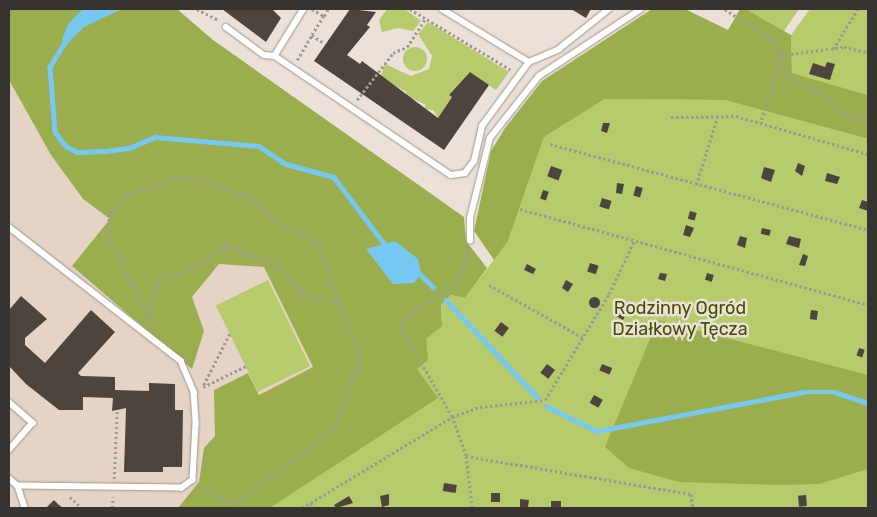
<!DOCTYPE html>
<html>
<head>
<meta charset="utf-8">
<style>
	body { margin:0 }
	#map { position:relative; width:877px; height:517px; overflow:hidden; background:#ece1d8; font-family:Rubik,sans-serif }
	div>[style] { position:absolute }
	.built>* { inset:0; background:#e5d4c6 }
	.green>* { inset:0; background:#b6cb6c; transform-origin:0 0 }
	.round { border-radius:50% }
	.forest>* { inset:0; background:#9aae4d }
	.water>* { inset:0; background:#78c8f4 }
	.stream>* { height:4.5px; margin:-2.25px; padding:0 2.25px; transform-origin:2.25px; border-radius:2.25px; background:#78c8f4 }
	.building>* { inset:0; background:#4c443d; transform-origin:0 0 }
	.path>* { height:2.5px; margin-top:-1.25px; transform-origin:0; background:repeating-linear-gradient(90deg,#a09892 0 2.5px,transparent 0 5px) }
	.roads { filter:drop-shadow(0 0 1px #9f968d) drop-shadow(0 0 1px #9f968d) }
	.lane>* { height:5.5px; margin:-2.75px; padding:0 2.75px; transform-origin:2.75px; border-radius:2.75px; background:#fff }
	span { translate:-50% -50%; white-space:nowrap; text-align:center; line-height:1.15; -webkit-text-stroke:5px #ece1d8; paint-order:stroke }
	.park-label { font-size:18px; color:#434f03 }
	.frame { position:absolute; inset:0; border:10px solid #373330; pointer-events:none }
</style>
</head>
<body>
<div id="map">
	<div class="built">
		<i style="clip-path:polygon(9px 80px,51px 155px,83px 199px,126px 179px,385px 329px,270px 508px,9px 508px)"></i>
	</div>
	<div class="green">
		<i style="clip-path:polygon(387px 9px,405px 9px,421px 21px,413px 31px,398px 28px,382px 32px,379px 20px)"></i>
		<i style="clip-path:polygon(746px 9px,799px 9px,784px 31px)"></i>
		<i style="clip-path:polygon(810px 9px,868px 9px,868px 95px,792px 73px,791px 35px)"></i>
		<i style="clip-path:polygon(428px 22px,509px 72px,496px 90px,470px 72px,449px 95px,452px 97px,438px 118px,433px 110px,424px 109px,426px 105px,405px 95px,407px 92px,380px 78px,385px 64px,411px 76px,429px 69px,432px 56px,418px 34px)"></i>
		<i class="round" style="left:403px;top:47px;width:24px;height:24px"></i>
		<i style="clip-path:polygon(605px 99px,725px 100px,868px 139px,868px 508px,270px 508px,437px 398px,417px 369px,426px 339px,442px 325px,441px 305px,451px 295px,465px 298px,508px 241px,544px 137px)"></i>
		<i style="left:268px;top:280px;width:96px;height:58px;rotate:64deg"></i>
	</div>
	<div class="forest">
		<i style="clip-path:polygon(9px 9px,177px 9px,213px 40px,464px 217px,466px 241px,487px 268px,465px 298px,451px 295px,441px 305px,442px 326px,426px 339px,428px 360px,417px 369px,438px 398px,270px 508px,178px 508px,199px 482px,204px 448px,215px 436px,214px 390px,248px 373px,259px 395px,313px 367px,264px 267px,219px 264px,192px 297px,204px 331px,192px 369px,72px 266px,110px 219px,83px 199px,51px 155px,9px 80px)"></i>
		<i style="clip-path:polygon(652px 9px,685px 9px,728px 30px,740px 9px,746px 9px,791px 35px,792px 73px,868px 95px,868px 139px,725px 100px,605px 99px,544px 137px,508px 241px,494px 260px,474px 231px,491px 151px,505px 128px,542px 81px)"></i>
		<i style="clip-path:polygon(658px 320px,868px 375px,868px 469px,819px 484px,778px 485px,679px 482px,629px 468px,605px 447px)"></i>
	</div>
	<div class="water">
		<i style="clip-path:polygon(83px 9px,122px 9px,84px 27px,67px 44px,62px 40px,68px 24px)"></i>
		<i style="clip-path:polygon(395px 241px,418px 259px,421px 274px,414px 283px,393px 284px,366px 249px)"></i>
	</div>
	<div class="stream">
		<i style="left:68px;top:38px;width:34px;rotate:122deg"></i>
		<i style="left:50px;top:67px;width:65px;rotate:85.6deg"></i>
		<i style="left:55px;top:132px;width:18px;rotate:52deg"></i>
		<i style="left:66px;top:146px;width:13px;rotate:29deg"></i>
		<i style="left:77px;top:152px;width:28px;rotate:-2deg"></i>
		<i style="left:105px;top:151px;width:24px;rotate:-7deg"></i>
		<i style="left:129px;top:148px;width:28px;rotate:-23deg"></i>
		<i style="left:155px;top:137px;width:104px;rotate:4.9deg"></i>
		<i style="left:259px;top:146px;width:32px;rotate:34deg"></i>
		<i style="left:286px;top:164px;width:50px;rotate:15.2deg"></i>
		<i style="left:334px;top:177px;width:86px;rotate:53deg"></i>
		<i style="left:417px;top:271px;width:23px;rotate:45deg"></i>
		<i style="left:446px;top:300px;width:134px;rotate:46.8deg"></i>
		<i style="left:546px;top:406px;width:57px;rotate:26.1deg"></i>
		<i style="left:597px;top:431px;width:210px;rotate:-10.7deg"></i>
		<i style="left:803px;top:392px;width:31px"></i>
		<i style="left:834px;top:392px;width:36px;rotate:18deg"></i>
	</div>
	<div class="building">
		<i style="clip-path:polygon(222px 9px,272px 9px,281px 18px,266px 42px)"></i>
		<i style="clip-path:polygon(350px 9px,376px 12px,367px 25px,370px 27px,347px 55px,360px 64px,362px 61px,438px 118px,452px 97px,449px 95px,470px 72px,489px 85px,444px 150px,314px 61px)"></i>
		<i style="clip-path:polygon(571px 9px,591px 9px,586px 18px)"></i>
		<i style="clip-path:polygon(827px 62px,835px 64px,830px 80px,809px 74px,813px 63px,825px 67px)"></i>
		<i style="clip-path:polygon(603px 123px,610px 123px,607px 133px,601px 131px)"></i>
		<i style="clip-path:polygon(798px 163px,805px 166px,802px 176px,795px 171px)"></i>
		<i style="left:551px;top:166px;width:12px;height:11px;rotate:20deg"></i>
		<i style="clip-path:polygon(764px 167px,775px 170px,771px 182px,761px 178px)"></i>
		<i style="clip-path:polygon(827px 173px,840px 177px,837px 184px,825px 181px)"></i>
		<i style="clip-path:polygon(617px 183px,624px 184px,622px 194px,616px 193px)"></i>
		<i style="left:636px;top:186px;width:7px;height:10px;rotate:16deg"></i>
		<i style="left:543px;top:190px;width:6px;height:9px;rotate:18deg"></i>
		<i style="left:602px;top:198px;width:10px;height:9px;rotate:17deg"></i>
		<i style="clip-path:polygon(862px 200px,868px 202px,868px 211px,859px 208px)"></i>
		<i style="left:690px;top:211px;width:7px;height:8px;rotate:16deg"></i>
		<i style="clip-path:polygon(686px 225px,694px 228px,690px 237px,683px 235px)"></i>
		<i style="left:762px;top:228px;width:9px;height:6px;rotate:13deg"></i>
		<i style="clip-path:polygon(740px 236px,747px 238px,745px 248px,737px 245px)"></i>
		<i style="clip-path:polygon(789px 236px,801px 239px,799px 248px,786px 244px)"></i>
		<i style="clip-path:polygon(803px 254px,808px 256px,805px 266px,799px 265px)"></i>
		<i style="left:590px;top:263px;width:9px;height:9px;rotate:18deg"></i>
		<i style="clip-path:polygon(527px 264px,536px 269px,533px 274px,524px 270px)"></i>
		<i style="clip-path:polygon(660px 273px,667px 274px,665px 281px,658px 279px)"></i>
		<i style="left:707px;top:273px;width:7px;height:7px;rotate:16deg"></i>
		<i style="clip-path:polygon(566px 280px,573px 284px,568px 292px,562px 288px)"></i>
		<i style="clip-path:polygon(21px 296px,47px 319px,25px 338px,25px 345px,45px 363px,91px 310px,115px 332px,78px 373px,81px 376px,115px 377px,115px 390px,149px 391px,149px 383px,175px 384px,175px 410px,183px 410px,182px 467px,163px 467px,163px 472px,124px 472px,126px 408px,112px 411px,113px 398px,83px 397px,83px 410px,59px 410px,26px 384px,9px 366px,9px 310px)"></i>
		<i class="round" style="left:588.5px;top:296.5px;width:11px;height:11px"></i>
		<i style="clip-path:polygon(621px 308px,627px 312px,623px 320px,616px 316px)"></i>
		<i style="left:811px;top:310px;width:7px;height:9px;rotate:8deg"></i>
		<i style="left:501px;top:322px;width:10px;height:11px;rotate:37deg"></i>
		<i style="left:859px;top:348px;width:6px;height:8px;rotate:18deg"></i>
		<i style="left:547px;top:364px;width:10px;height:11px;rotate:37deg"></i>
		<i style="left:602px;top:364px;width:11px;height:7px;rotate:22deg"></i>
		<i style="left:594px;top:395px;width:10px;height:9px;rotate:29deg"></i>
		<i style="left:444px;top:483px;width:13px;height:8px;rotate:9deg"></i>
		<i style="left:491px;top:493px;width:9px;height:9px"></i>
		<i style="clip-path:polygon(389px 494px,389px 505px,382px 507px,380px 496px)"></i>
		<i style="left:806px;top:495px;width:11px;height:8px;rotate:85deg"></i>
		<i style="clip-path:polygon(349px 496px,353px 503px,336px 508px,334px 505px)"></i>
		<i style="clip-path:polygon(520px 499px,529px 500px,528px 507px,520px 507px)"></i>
		<i style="clip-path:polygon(54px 500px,59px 505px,63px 508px,46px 508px)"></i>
		<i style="left:551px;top:501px;width:10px;height:7px"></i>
	</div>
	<div class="path">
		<i style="left:197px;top:9px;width:25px;rotate:27deg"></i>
		<i style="left:312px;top:9px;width:14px;rotate:30deg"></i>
		<i style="left:324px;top:16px;width:22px;rotate:122deg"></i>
		<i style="left:312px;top:35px;width:14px;rotate:34deg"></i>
		<i style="left:340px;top:9px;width:2px"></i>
		<i style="left:410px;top:9px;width:118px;rotate:31.1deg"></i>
		<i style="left:725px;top:9px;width:61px;rotate:33.7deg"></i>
		<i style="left:776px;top:43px;width:13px;rotate:67deg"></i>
		<i style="left:781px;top:55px;width:71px;rotate:106.4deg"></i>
		<i style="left:324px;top:16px;width:8px;rotate:-60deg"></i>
		<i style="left:833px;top:49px;width:47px;rotate:-58deg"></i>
		<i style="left:781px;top:55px;width:64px;rotate:-7.2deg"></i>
		<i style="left:844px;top:47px;width:25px;rotate:12deg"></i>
		<i style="left:297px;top:60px;width:29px;rotate:-59deg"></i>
		<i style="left:780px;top:71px;width:54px;rotate:29.9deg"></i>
		<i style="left:827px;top:98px;width:21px;rotate:47deg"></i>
		<i style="left:841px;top:113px;width:28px;rotate:17deg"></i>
		<i style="left:357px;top:100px;width:59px;rotate:-52.5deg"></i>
		<i style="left:393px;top:53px;width:15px;rotate:-23deg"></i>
		<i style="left:407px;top:47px;width:35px;rotate:-57deg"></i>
		<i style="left:671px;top:117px;width:65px;rotate:-0.9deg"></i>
		<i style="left:736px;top:116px;width:137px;rotate:16.1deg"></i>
		<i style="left:550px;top:144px;width:329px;rotate:15.1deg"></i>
		<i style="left:696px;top:185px;width:73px;rotate:-72.6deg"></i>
		<i style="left:520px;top:209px;width:361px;rotate:15.4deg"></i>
		<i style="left:489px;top:285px;width:107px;rotate:29.2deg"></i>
		<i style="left:150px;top:315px;width:37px;rotate:-79deg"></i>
		<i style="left:157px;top:279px;width:30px;rotate:-15deg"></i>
		<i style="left:186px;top:271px;width:49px;rotate:-31.8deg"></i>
		<i style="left:228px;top:245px;width:54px;rotate:22.8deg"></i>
		<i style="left:278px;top:266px;width:38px;rotate:48deg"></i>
		<i style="left:303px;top:294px;width:41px;rotate:14deg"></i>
		<i style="left:153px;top:328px;width:107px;rotate:-115.4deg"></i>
		<i style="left:107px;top:231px;width:18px;rotate:-81deg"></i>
		<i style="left:110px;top:213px;width:24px;rotate:-48deg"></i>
		<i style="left:126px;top:195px;width:54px;rotate:-18.4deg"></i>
		<i style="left:177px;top:178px;width:26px;rotate:4deg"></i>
		<i style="left:203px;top:180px;width:46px;rotate:20.4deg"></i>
		<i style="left:246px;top:196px;width:34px;rotate:40deg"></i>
		<i style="left:272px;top:218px;width:51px;rotate:28.1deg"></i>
		<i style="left:317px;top:242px;width:123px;rotate:69.1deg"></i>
		<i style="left:361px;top:357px;width:75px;rotate:109.4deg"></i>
		<i style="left:336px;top:428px;width:133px;rotate:143deg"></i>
		<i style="left:230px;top:334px;width:59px;rotate:117deg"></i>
		<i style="left:203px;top:387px;width:48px;rotate:-26deg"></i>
		<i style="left:466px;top:456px;width:228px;rotate:9.6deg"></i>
		<i style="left:691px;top:494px;width:14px;rotate:82deg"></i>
		<i style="left:114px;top:479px;width:68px;rotate:-87.5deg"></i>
		<i style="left:199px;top:486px;width:40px;rotate:26.6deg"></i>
		<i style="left:70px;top:497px;width:16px;rotate:43deg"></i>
		<i style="left:311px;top:503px;width:6px;rotate:51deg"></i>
		<i style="left:112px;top:508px;width:11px;rotate:-85deg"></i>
		<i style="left:302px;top:508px;width:175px;rotate:-31.2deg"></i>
		<i style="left:452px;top:417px;width:104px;rotate:-120deg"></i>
		<i style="left:400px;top:327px;width:12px;rotate:-59deg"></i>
		<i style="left:406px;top:317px;width:65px;rotate:-34.9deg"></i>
		<i style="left:459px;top:280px;width:32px;rotate:-72deg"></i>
		<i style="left:472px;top:508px;width:52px;rotate:-96.6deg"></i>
		<i style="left:466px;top:456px;width:41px;rotate:-109.7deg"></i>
		<i style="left:452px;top:417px;width:30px;rotate:-20deg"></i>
		<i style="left:480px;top:407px;width:65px;rotate:-6.1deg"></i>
		<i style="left:545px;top:400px;width:124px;rotate:-58.9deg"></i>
		<i style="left:609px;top:294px;width:59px;rotate:-64.7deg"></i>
	</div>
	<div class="roads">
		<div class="lane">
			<i style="left:304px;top:9px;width:55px;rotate:121.7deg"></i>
			<i style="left:275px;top:56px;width:212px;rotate:34.1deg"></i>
			<i style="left:451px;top:175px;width:14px;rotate:-8deg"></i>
			<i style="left:465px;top:173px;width:15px;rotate:-53deg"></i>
			<i style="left:474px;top:161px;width:36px;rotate:-77deg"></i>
			<i style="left:482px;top:126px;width:79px;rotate:-53.7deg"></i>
			<i style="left:442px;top:9px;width:102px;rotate:31.3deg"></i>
			<i style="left:529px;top:62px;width:33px;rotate:-23deg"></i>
			<i style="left:559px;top:49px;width:64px;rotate:-38.7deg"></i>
			<i style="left:226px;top:27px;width:47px;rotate:36.4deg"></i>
			<i style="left:264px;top:55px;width:11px;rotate:5deg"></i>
			<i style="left:9px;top:227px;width:218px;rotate:37.9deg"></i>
			<i style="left:181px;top:361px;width:34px;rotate:67deg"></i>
			<i style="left:194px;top:392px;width:32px;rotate:86deg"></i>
			<i style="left:196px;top:424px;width:56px;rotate:93.1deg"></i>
			<i style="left:193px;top:480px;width:14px;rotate:144deg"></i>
			<i style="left:182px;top:488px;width:164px;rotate:-179.3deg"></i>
			<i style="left:470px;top:241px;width:23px;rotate:-90deg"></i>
			<i style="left:470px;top:218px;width:82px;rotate:-76deg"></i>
			<i style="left:490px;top:138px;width:79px;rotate:-51.7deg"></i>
			<i style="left:539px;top:76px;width:122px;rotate:-33.3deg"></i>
			<i style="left:9px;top:402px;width:32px;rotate:41deg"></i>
			<i style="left:33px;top:423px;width:37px;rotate:131deg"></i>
			<i style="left:9px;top:478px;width:12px;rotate:42deg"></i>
			<i style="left:18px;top:486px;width:23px;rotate:72deg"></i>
		</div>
	</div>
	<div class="park-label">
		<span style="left:680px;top:319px">Rodzinny Ogród<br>Działkowy Tęcza</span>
	</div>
	<div class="frame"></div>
</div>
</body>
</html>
